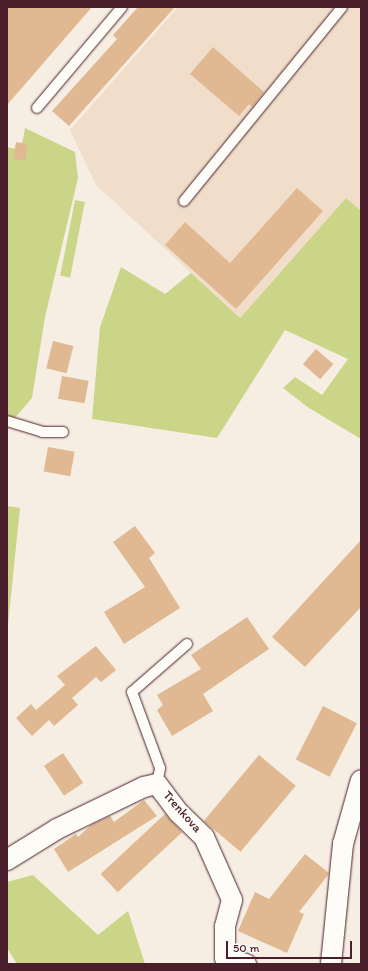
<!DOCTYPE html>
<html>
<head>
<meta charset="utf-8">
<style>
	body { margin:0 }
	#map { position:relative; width:368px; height:971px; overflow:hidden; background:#f7eee3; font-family:Itim,sans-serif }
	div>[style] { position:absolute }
	.built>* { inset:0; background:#f0deca }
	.green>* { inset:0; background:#cad588; transform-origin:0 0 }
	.building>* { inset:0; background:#e0b891; transform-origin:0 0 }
	.roads { filter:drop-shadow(0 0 1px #4a1f2b) drop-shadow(0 0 1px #4a1f2b) }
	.service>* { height:10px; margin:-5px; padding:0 5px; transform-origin:5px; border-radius:5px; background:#fdfcf7 }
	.minor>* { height:20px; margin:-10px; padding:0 10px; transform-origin:10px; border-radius:10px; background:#fdfcf7 }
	span { translate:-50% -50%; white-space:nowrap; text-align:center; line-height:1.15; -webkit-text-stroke:4px #fdfcf7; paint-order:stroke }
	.street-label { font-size:13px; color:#4a1f2b }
	.frame { position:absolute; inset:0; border:8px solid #4a1f2b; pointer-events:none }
	.scale { position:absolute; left:226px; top:941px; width:126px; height:18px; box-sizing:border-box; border:2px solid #4a1f2b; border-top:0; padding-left:5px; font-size:12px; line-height:14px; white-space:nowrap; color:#4a1f2b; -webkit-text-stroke:3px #fdfcf7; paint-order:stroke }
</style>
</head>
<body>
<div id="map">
	<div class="built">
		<i style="clip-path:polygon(178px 7px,361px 7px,361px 211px,346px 198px,240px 318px,96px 185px,70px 130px)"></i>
	</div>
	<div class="green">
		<i style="clip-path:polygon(25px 128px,75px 152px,78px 178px,45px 317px,32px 398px,14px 419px,7px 416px,7px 147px,21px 150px)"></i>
		<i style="clip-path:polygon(346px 198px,361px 211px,361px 439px,309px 408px,283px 388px,295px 377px,322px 395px,348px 359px,285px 330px,217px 438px,92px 419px,100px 327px,121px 267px,165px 294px,191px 273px,240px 318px)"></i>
		<i style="left:75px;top:200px;width:10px;height:77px;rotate:11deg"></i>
		<i style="clip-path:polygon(7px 506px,20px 508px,7px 634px)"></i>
		<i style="clip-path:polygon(33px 875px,98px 935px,128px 911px,145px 964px,17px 964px,7px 948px,7px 882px)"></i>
	</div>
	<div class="building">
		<i style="clip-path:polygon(7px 7px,92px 7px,7px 105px)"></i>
		<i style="clip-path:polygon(138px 7px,175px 7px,69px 126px,52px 111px,117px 39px,113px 35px)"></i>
		<i style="clip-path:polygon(213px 47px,264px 92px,252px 107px,249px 104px,239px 116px,190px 74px)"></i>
		<i style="left:16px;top:142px;width:12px;height:17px;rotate:9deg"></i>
		<i style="clip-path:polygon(297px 188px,323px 211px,236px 309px,165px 245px,185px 222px,230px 263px)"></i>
		<i style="left:53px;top:341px;width:21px;height:28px;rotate:14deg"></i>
		<i style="left:316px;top:349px;width:23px;height:20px;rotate:41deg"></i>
		<i style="left:62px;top:376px;width:27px;height:23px;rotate:10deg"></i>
		<i style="left:48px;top:447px;width:27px;height:25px;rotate:10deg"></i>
		<i style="clip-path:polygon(135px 526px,155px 553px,149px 558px,180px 608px,124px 644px,104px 612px,145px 587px,113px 542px)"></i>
		<i style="clip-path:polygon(361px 540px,361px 607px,305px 667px,272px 637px)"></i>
		<i style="clip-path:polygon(247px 617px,269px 649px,203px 694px,213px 711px,172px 736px,157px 710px,163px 705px,157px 695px,201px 669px,191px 655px)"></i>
		<i style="clip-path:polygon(96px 646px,116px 670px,101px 682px,96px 677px,72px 698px,78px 705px,54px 726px,49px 720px,32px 736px,16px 718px,31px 704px,36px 710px,65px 685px,57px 676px)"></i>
		<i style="left:323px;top:706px;width:38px;height:60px;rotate:27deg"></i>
		<i style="left:63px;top:753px;width:36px;height:23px;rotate:56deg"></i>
		<i style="left:259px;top:755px;width:48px;height:86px;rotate:40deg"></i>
		<i style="clip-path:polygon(144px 800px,157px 816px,68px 872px,54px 849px,76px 834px,78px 837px,91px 825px,110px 816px,114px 822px)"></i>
		<i style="left:165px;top:814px;width:25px;height:88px;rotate:47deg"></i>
		<i style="clip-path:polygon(305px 854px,329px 873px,328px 875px,299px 912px,304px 914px,287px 953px,238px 931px,255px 892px,269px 899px)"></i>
	</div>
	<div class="roads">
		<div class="service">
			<i style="left:37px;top:108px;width:132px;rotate:-49.9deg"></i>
			<i style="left:184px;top:201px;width:250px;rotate:-50.8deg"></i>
			<i style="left:7px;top:421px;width:37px;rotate:17deg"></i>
			<i style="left:42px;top:432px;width:21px"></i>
			<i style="left:157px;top:784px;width:16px;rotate:-79deg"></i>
			<i style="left:160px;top:768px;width:81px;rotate:-110.2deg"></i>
			<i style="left:132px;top:692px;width:73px;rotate:-41.1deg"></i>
		</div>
		<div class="minor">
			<i style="left:7px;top:860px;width:59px;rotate:-31.8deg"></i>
			<i style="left:57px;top:829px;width:97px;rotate:-25.8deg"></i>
			<i style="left:144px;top:787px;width:13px;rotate:-13deg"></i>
			<i style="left:157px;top:784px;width:35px;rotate:53deg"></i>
			<i style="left:178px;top:812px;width:36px;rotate:44deg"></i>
			<i style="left:204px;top:837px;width:69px;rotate:66deg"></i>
			<i style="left:232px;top:900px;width:28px;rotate:105deg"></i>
			<i style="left:225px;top:927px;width:31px;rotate:90deg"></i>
			<i style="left:225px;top:958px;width:22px;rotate:16deg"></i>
			<i style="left:331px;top:964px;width:121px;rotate:-84.3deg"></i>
			<i style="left:343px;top:844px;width:66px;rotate:-74.3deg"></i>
		</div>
	</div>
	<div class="street-label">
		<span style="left:182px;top:812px;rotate:48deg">Trenkova</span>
	</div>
	<div class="frame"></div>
	<div class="scale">50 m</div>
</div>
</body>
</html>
